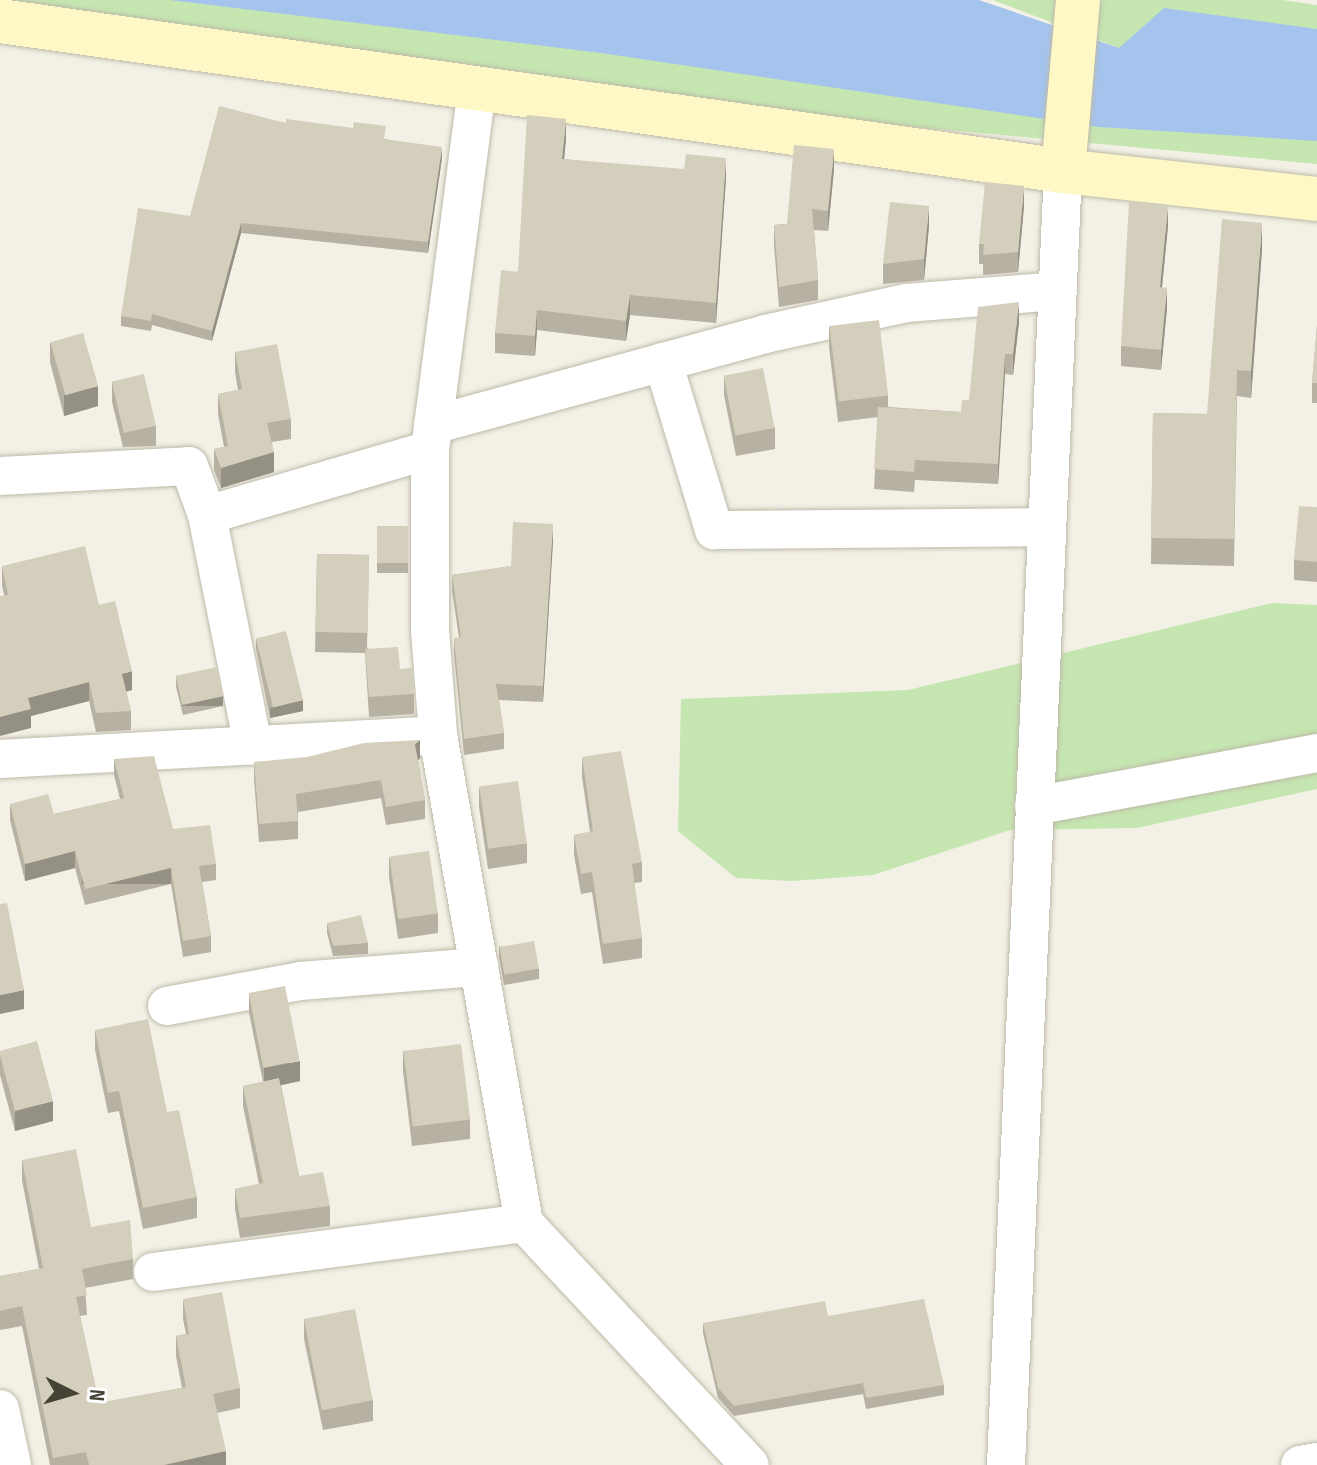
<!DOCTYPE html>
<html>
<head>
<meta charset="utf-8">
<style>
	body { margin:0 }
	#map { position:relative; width:1317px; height:1465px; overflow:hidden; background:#f3f1e6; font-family:"Sofia Sans Condensed",sans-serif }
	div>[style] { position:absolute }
	.green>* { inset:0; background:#c5e6b0 }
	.water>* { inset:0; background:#a4c4ee }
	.roads { filter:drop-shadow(0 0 2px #bebaa9) drop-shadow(0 0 2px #bebaa9) }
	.street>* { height:38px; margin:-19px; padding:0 19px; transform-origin:19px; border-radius:19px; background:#fff }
	.secondary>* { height:44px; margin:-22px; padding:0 22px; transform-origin:22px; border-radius:22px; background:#fdf8c6 }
	.wall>* { inset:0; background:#b6b1a2; transform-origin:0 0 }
	.shaded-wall>* { inset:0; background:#949084; transform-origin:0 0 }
	.building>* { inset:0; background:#d4cebc; transform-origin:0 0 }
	span { translate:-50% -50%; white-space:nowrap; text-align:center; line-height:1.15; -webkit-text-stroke:6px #fff; paint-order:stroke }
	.north { position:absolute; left:32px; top:1353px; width:80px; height:80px; -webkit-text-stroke:6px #fff; paint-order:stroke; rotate:95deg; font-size:22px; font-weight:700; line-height:32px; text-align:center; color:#454236 }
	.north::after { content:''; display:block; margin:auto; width:28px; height:36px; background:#454236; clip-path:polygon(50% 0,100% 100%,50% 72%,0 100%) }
</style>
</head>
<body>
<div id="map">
	<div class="green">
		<i style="clip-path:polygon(0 0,205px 0,1317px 124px,1317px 164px,794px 116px)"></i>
		<i style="clip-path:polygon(993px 0,1282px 0,1317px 5px,1317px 37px,1119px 48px)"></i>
		<i style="clip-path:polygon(1272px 603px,1317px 605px,1317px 789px,1137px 828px,1010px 830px,873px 875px,792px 881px,736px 878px,678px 831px,681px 699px,908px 690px)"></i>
	</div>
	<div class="water">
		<i style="clip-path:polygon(170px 0,979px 0,1119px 48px,1164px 8px,1317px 29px,1317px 141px,1099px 127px,601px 53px)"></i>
	</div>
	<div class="roads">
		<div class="street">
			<i style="left:477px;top:88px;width:365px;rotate:97.4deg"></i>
			<i style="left:430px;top:450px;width:180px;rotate:90deg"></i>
			<i style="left:430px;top:630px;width:105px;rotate:85.6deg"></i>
			<i style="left:438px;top:735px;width:496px;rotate:80deg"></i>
			<i style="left:524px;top:1223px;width:331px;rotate:47deg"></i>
			<i style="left:663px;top:362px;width:176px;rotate:73.1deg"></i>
			<i style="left:714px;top:530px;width:333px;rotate:-0.5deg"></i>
			<i style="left:433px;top:425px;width:344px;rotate:-15.3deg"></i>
			<i style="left:765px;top:334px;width:144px;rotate:-12.4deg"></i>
			<i style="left:906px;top:303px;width:151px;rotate:-4.5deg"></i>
			<i style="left:0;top:476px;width:189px;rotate:-3deg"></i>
			<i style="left:189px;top:466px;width:52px;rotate:69.8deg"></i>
			<i style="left:207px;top:515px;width:232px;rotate:-16.3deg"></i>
			<i style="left:207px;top:515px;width:235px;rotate:78.7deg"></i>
			<i style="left:0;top:759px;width:439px;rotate:-3.1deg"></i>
			<i style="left:1034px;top:806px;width:288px;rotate:-10.6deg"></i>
			<i style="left:167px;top:1006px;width:135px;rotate:-10.6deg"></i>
			<i style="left:300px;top:981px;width:180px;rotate:-4.5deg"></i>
			<i style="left:153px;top:1272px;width:374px;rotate:-7.5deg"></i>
			<i style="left:0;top:1409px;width:57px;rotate:77.9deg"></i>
			<i style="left:1006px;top:1465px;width:1295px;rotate:-87.48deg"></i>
			<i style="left:1300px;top:1465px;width:17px;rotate:-10deg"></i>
		</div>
		<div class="secondary">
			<i style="left:0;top:21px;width:1074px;rotate:8.03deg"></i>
			<i style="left:1063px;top:171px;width:256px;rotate:6.3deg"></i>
			<i style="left:1063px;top:171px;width:172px;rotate:-85deg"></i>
		</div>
	</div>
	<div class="wall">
		<i style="clip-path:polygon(286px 123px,386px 139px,442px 158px,428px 253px,241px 233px,212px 341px,152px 325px,151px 331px,121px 326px,121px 316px,190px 216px)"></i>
		<i style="clip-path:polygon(566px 139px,564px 159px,726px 178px,716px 323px,630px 315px,626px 341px,537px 330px,535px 356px,495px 353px,495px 333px)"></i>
		<i style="clip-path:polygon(834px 169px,828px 231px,814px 230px,818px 280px,818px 300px,779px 307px,774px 245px,774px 225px,787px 224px)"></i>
		<i style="clip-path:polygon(1024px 206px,1018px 272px,983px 275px,983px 264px,979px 264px,979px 244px)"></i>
		<i style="clip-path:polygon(929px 226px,924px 280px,883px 284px,883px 264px)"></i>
		<i style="clip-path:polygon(1168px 226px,1162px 287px,1167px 308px,1161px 370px,1121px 366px,1121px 346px)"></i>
		<i style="clip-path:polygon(1262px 249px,1251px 398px,1237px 396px,1234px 566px,1151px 564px,1153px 413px,1207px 414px)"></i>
		<i style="clip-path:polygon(1019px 322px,1013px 375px,1005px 374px,998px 484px,915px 480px,914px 492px,874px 489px,878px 417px,838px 422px,829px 347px,829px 326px,888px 395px,888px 407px,961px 412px)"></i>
		<i style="clip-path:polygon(1317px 326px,1317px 403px,1312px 403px,1312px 383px)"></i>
		<i style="clip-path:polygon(50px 342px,98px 406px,64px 416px,50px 362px)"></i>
		<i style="clip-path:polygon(235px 352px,291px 419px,291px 439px,272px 442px,274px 472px,221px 488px,214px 470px,214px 449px,224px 447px,218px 414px,218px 394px,238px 390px,235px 372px)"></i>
		<i style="clip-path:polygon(724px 375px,775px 428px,775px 449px,736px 456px,724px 395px)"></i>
		<i style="clip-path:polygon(112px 381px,156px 426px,156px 446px,123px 447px,112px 402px)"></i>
		<i style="clip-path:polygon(1317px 507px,1317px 582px,1294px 580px,1294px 560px)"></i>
		<i style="left:408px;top:526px;width:47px;height:31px;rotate:90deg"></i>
		<i style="clip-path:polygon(553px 541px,543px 702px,499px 700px,504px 733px,504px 749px,464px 755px,454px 654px,454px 638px,459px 638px,452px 591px,452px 575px,511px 566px)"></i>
		<i style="clip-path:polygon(317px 554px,369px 555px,367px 648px,400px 669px,414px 694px,414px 714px,369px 717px,365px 653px,315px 652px)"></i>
		<i style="clip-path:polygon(2px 566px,99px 605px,132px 690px,126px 691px,131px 711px,131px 730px,96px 732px,89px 701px,31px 716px,31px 728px,2px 585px)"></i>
		<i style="clip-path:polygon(256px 639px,303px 711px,270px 718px,256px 649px)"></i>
		<i style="clip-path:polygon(176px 676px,223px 706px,183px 715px,176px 687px)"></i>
		<i style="clip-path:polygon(582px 757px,642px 862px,642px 882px,634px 883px,642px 938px,642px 958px,603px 964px,592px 892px,581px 894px,574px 855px,574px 835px,590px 832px,582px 777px)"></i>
		<i style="clip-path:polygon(420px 758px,418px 760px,425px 800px,425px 819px,386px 825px,381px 798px,298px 812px,298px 839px,259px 842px,254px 780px,254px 762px)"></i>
		<i style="clip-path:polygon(114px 759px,173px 829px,216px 864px,216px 880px,202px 882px,211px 936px,211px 952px,183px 957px,171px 884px,85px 905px,75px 868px,25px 881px,10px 820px,10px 804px,54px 814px,120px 799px,114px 775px)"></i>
		<i style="clip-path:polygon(479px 787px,527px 843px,527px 863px,488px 869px,479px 807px)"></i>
		<i style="clip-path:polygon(389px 857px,438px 913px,438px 933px,398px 939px,389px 877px)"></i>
		<i style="clip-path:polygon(327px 923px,368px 943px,368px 954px,333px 956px,327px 933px)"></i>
		<i style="clip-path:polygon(499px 946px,539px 969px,539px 979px,504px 985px,499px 957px)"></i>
		<i style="clip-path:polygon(249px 993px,300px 1081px,281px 1085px,299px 1176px,330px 1206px,330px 1226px,240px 1238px,235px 1209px,235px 1189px,259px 1184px,243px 1106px,243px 1086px,263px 1082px,249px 1013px)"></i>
		<i style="clip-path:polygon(95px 1030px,167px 1112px,197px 1197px,197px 1218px,143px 1229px,119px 1111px,108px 1113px,95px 1050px)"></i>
		<i style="clip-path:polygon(0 1051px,53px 1121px,15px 1131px,0 1075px)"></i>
		<i style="clip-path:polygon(403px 1051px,470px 1119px,470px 1139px,412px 1146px,403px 1071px)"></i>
		<i style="clip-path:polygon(22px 1160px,91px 1227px,133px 1259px,133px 1279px,85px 1288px,87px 1315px,80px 1316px,99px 1403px,182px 1388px,176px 1356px,176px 1336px,186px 1334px,183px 1319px,183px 1299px,240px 1388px,240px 1408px,217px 1413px,226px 1465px,50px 1465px,22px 1326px,0 1330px,0 1276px,39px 1269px,22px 1180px)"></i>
		<i style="clip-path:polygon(828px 1316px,944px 1385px,944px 1395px,866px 1409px,863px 1394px,734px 1416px,718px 1398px,703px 1333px,703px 1323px)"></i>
		<i style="clip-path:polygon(304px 1319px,373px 1400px,373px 1421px,323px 1430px,304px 1339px)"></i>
	</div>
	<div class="shaded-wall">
		<i style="clip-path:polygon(566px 119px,566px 139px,562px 179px,562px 159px)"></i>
		<i style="clip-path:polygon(442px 147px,442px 158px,428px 253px,428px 242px)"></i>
		<i style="clip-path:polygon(834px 149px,834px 169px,828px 231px,828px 211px)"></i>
		<i style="clip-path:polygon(726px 158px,726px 178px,716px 323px,716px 303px)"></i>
		<i style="clip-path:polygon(1024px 186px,1024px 206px,1018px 272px,1018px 252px)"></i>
		<i style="clip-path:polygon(929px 206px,929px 226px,924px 280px,924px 259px)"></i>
		<i style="clip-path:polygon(1168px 206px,1168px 226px,1160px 307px,1160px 287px)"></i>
		<i style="clip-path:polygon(241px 223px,241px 233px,212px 341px,212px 331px)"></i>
		<i style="clip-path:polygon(1262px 223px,1262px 249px,1251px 398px,1251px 371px)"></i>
		<i style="clip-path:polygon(1167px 288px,1167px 308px,1161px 370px,1161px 350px)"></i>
		<i style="clip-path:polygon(630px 295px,630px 315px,626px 341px,626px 321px)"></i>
		<i style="clip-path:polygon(1019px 302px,1019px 322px,1013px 375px,1013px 354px)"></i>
		<i style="clip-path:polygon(537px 310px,537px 330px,535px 356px,535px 336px)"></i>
		<i style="clip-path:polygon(1005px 354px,1005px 374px,998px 484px,998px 464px)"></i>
		<i style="clip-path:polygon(98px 386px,98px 406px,64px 416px,64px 395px)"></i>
		<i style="clip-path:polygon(274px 452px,274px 472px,221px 488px,221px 468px)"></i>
		<i style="clip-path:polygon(553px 524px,553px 541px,543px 702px,543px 686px)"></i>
		<i style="clip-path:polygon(132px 671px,132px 690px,122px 693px,122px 674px)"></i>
		<i style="clip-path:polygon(89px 682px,89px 701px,31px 716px,31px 728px,0 736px,0 717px,28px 698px)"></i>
		<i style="left:223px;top:696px;width:10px;height:41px;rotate:90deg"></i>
		<i style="clip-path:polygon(303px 700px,303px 711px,270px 718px,270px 708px)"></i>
		<i style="clip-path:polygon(420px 740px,420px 758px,415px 763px,415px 744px)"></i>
		<i style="clip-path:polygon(75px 851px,75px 868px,25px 881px,25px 864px)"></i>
		<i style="left:171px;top:868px;width:16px;height:89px;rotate:90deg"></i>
		<i style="clip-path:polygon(24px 990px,24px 1009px,0 1014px,0 995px)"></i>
		<i style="clip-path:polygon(300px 1061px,300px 1081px,264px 1089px,264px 1068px)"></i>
		<i style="clip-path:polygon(53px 1101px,53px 1121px,15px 1131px,15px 1111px)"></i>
		<i style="clip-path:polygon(226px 1451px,226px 1465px,164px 1465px)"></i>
	</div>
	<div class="building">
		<i style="clip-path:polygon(219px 106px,286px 123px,286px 119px,353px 128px,354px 122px,386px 126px,384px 139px,442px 147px,428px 242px,241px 223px,212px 331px,152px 314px,151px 321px,121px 316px,138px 208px,190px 216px)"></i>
		<i style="clip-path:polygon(527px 115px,566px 119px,562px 159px,684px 169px,686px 154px,726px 158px,716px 303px,630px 295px,626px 321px,537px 310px,535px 336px,495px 333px,501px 270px,518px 272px)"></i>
		<i style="clip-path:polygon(794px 145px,834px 149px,828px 211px,812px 209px,818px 280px,779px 287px,774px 225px,787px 224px)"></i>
		<i style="clip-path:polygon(985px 182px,1024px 186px,1018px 252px,983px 255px,984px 244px,979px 244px)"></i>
		<i style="clip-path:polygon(890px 202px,929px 206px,924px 259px,883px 264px)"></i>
		<i style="clip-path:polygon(1129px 202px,1168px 206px,1160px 287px,1167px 288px,1161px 350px,1121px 346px)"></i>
		<i style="clip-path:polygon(1222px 219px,1262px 223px,1251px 371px,1237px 370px,1234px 539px,1151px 538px,1153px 413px,1207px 414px)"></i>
		<i style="clip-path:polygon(1019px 302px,1013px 354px,1005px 354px,998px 464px,915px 460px,914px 472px,874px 469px,878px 407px,961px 412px,962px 400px,969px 400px,978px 307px)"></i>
		<i style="left:879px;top:320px;width:76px;height:50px;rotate:83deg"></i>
		<i style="clip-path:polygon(1317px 326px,1317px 383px,1312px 383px)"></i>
		<i style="left:83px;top:333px;width:55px;height:34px;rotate:74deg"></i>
		<i style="clip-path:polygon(277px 344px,291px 419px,267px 423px,274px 452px,221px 468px,214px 449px,228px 446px,218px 394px,242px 389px,235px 352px)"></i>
		<i style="left:763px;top:368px;width:61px;height:40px;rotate:79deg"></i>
		<i style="left:144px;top:374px;width:53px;height:33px;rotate:77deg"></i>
		<i style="clip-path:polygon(1299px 506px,1317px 507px,1317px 562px,1294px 560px)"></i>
		<i style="clip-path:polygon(513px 522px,553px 524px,543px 686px,496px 684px,504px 733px,464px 739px,454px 638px,461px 637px,452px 575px,511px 566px)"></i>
		<i style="left:408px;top:526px;width:37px;height:31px;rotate:90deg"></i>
		<i style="clip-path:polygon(85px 546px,99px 605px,115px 601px,132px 671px,122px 674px,131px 711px,96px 713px,89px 682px,28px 698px,31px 709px,0 717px,0 596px,8px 595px,2px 566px)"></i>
		<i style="left:317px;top:554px;width:52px;height:78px;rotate:1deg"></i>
		<i style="left:286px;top:631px;width:71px;height:31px;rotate:76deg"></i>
		<i style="clip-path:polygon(398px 647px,400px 669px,412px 668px,414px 694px,369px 697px,365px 649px)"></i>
		<i style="left:217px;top:667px;width:30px;height:42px;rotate:78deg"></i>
		<i style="clip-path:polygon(420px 740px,415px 744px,425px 800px,386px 807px,381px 780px,296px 794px,298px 821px,259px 824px,254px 762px,307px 757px,364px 743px)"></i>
		<i style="clip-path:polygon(621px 751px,642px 862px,632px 864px,642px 938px,603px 944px,592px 872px,581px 874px,574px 835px,593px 831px,582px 757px)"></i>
		<i style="clip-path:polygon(154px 756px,173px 829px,210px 825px,216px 864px,199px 866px,211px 936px,183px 941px,171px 868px,85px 889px,75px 851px,25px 864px,10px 804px,48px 794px,54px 814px,124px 798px,114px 759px)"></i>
		<i style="left:518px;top:781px;width:63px;height:39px;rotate:82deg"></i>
		<i style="left:429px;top:851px;width:63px;height:40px;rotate:82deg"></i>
		<i style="clip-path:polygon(7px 903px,24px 990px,0 995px,0 904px)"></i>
		<i style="clip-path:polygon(361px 915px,368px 943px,333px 946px,327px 923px)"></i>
		<i style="left:534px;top:941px;width:28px;height:35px;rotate:80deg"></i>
		<i style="left:285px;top:986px;width:76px;height:37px;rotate:79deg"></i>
		<i style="clip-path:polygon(148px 1019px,167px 1112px,179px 1110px,197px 1197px,143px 1208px,119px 1091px,108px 1093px,95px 1030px)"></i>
		<i style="clip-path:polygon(37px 1041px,53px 1101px,15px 1111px,0 1055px,0 1051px)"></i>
		<i style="left:461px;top:1044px;width:76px;height:58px;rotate:83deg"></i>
		<i style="clip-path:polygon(279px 1078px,299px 1176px,323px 1172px,330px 1206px,240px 1218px,235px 1189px,263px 1183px,243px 1086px)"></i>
		<i style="clip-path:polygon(76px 1149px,91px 1227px,130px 1220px,133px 1259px,82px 1269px,87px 1295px,76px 1297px,99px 1403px,186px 1387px,176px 1336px,189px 1334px,183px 1299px,222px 1292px,240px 1388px,213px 1394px,226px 1451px,164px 1465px,89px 1465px,86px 1452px,53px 1458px,22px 1306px,0 1311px,0 1276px,43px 1268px,22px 1160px)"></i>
		<i style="clip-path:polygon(924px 1299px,944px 1385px,866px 1398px,863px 1383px,734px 1406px,718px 1388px,703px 1323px,825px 1301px,828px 1316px)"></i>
		<i style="left:355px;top:1309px;width:93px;height:52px;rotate:79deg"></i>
	</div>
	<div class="north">N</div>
</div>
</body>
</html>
